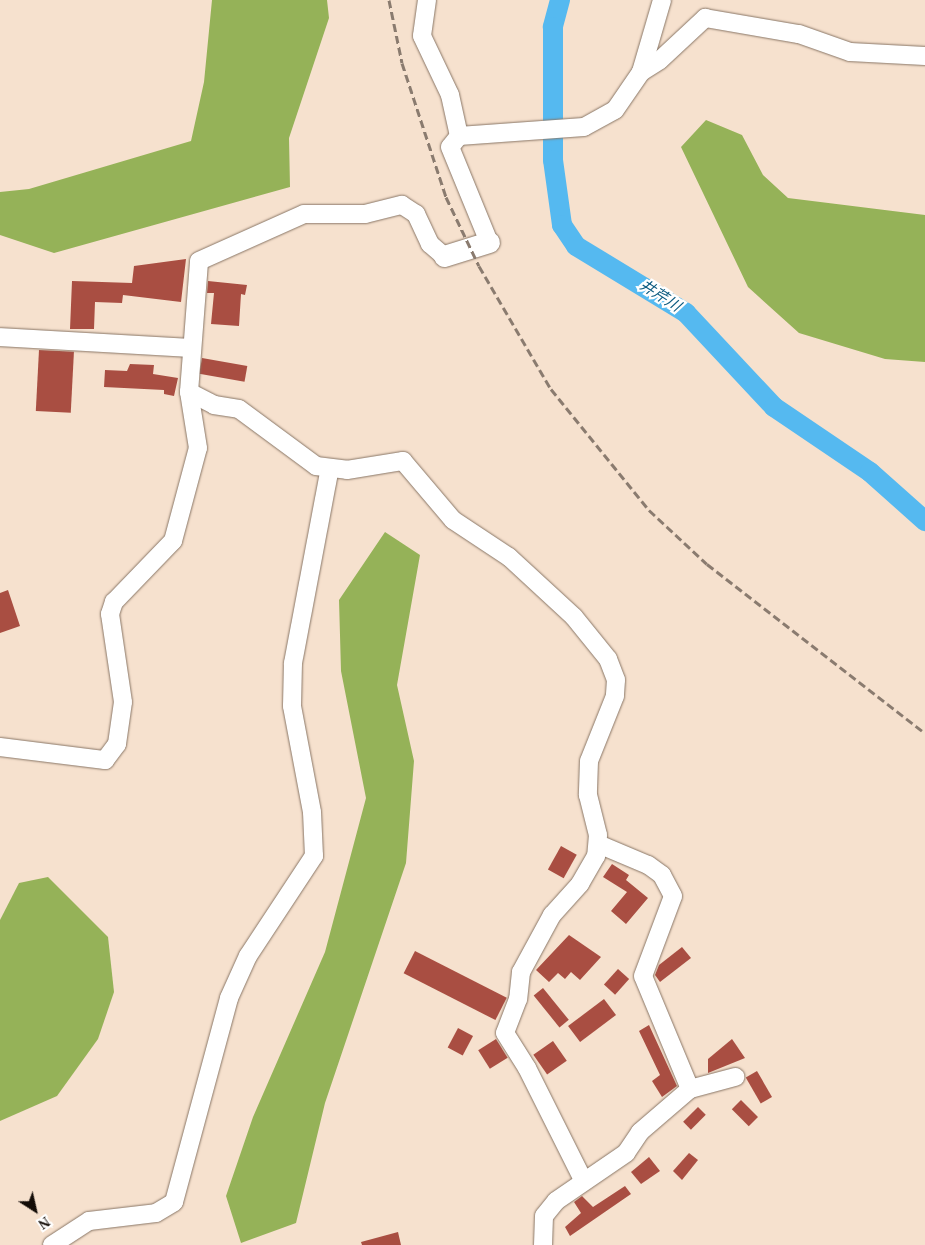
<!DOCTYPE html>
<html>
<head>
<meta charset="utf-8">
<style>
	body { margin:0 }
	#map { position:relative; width:925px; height:1245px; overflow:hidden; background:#f6e1ce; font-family:"Times New Roman","Noto Sans JP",serif }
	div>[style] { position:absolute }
	.forest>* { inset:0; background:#95b258 }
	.river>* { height:20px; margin:-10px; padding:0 10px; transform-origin:10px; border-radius:10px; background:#55b9f0 }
	.building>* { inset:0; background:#a94e42; transform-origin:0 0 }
	.roads { filter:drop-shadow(0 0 1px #897666) drop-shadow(0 0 1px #897666) }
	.minor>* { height:18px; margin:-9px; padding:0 9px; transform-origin:9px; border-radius:9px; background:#fff }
	.major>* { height:21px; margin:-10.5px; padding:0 10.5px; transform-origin:10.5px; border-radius:10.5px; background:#fff }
	.rail>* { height:3px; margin-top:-1.5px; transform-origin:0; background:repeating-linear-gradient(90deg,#8a7b6f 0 8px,transparent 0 12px) }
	span { translate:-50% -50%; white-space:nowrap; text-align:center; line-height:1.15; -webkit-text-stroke:4.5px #fff; paint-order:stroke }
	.water-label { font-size:15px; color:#0e5c81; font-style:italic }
	.north { position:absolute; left:10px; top:1185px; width:50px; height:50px; -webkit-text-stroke:4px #fff; paint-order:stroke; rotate:145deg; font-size:14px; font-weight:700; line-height:20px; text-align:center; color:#130c07 }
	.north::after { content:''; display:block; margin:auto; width:18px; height:22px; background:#130c07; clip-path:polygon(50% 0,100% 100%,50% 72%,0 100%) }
</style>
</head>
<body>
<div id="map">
	<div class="forest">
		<i style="clip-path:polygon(212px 0,327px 0,329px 18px,289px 138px,290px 187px,54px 253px,0 235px,0 192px,29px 189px,191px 141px,204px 82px)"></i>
		<i style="clip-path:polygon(706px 120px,742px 135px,763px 175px,788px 198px,925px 215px,925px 362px,885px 359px,799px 333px,748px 287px,681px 147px)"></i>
		<i style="clip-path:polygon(385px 532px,420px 555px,397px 685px,414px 761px,406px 863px,325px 1103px,296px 1223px,241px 1243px,226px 1196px,253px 1117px,325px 952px,366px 798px,341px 671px,339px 600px)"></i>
		<i style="clip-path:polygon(48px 877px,108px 937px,114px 992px,98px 1039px,57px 1096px,0 1121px,0 920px,19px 883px)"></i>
	</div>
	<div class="river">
		<i style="left:560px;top:0;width:28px;rotate:105deg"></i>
		<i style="left:553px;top:27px;width:133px;rotate:90deg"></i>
		<i style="left:553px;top:160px;width:66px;rotate:82.1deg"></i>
		<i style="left:562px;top:225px;width:25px;rotate:56deg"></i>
		<i style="left:576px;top:246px;width:129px;rotate:31.3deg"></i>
		<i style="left:686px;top:313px;width:129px;rotate:46.9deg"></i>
		<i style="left:774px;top:407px;width:116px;rotate:34.1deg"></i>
		<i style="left:870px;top:472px;width:74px;rotate:41.7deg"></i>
	</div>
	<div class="building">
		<i style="clip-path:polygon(186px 259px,181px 302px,123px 295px,122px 303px,95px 302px,94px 329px,70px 329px,72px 281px,132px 283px,134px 266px)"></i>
		<i style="clip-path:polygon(208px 281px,247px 285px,245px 295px,241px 294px,239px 326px,211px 324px,214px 293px,207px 293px)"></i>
		<i style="left:39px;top:350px;width:35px;height:61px;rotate:3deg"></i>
		<i style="left:202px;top:358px;width:46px;height:16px;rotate:10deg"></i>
		<i style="clip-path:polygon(130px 364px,154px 365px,153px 374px,178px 378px,174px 396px,164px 394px,164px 390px,104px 387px,105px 370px,127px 371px)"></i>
		<i style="clip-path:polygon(8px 590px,20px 626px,0 633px,0 593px)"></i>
		<i style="left:561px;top:846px;width:18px;height:27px;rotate:29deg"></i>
		<i style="clip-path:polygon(612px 864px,629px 875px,626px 880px,648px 898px,626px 924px,611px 911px,627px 892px,603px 877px)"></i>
		<i style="clip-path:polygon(569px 935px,601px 957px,580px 980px,571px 972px,565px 979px,558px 973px,549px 982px,536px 970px)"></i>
		<i style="clip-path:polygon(682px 947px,691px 958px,660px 982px,655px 975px,659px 965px)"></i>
		<i style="left:415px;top:951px;width:103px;height:25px;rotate:27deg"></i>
		<i style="left:618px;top:969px;width:15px;height:21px;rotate:42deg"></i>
		<i style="left:543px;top:988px;width:41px;height:12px;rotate:51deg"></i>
		<i style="left:604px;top:999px;width:20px;height:45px;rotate:53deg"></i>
		<i style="clip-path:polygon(649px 1025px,677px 1086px,662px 1097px,652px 1081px,660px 1075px,639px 1031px)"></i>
		<i style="left:458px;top:1028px;width:17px;height:22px;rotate:28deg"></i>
		<i style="left:496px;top:1039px;width:22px;height:21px;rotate:58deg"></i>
		<i style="clip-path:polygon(732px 1039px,745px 1058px,708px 1073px,708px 1059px)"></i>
		<i style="left:553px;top:1041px;width:24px;height:24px;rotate:55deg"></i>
		<i style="left:757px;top:1071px;width:30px;height:13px;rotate:60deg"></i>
		<i style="left:741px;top:1100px;width:24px;height:13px;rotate:45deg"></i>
		<i style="left:698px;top:1107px;width:11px;height:21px;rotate:45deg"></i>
		<i style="clip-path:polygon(689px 1153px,698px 1160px,682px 1180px,673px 1171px)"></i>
		<i style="clip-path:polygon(649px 1157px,660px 1171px,641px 1184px,631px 1172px)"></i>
		<i style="clip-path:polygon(625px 1186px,631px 1194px,570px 1236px,565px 1227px,581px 1213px,574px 1202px,582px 1196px,593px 1207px)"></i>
		<i style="clip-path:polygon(398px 1232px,401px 1245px,362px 1245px,361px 1242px)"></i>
	</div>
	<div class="roads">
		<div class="minor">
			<i style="left:427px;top:0;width:36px;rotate:98deg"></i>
			<i style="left:422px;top:36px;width:65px;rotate:64.6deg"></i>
			<i style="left:450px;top:95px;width:42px;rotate:77.6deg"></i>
			<i style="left:459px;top:136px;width:14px;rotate:129deg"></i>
			<i style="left:450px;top:147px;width:103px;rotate:67.7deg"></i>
			<i style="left:641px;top:72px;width:22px;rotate:-32deg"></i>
			<i style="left:660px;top:60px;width:62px;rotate:-43deg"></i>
			<i style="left:705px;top:18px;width:95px;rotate:9.7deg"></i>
			<i style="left:799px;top:34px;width:54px;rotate:19.4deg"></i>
			<i style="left:850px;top:52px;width:75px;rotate:3.1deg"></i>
			<i style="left:459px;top:136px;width:125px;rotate:-4.1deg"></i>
			<i style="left:584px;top:127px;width:35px;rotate:-29deg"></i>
			<i style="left:615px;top:110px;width:46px;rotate:-55.6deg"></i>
			<i style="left:641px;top:72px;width:75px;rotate:-73.7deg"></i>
			<i style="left:0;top:337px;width:191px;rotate:3.3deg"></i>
			<i style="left:189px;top:392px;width:28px;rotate:27deg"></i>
			<i style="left:214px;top:405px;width:25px;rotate:9deg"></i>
			<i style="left:239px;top:409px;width:96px;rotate:36.5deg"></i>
			<i style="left:316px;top:466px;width:31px;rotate:7deg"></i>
			<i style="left:347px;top:470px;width:57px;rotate:-9.1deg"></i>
			<i style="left:403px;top:461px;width:77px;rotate:49.7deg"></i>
			<i style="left:453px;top:520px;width:67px;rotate:33.5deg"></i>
			<i style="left:509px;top:557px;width:88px;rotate:42.7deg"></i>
			<i style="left:574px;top:617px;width:54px;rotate:51deg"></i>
			<i style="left:608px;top:659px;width:22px;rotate:69deg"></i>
			<i style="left:616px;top:680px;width:16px;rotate:94deg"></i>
			<i style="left:615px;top:696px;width:70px;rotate:111.8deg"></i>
			<i style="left:589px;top:761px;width:34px;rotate:92deg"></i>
			<i style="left:588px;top:795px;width:41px;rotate:76deg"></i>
			<i style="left:598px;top:835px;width:21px;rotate:95deg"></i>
			<i style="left:596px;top:856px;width:32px;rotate:120deg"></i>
			<i style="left:580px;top:884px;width:42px;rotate:132.1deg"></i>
			<i style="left:552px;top:915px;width:65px;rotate:118.5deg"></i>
			<i style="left:521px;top:972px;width:27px;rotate:96deg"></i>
			<i style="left:518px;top:999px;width:36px;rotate:111deg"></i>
			<i style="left:505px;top:1033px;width:41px;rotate:57.8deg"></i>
			<i style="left:527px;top:1068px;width:125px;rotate:63.4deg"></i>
			<i style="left:0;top:747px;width:106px;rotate:7.1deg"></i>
			<i style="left:105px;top:760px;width:20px;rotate:-53deg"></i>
			<i style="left:117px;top:744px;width:42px;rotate:-81.9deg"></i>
			<i style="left:123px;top:702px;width:89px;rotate:-98.4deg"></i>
			<i style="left:110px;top:614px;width:13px;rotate:-72deg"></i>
			<i style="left:114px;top:602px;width:85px;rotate:-46deg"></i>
			<i style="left:173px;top:541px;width:96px;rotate:-75deg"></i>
			<i style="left:198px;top:448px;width:57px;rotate:-99.1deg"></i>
			<i style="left:189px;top:392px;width:131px;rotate:-85.6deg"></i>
			<i style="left:199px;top:261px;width:115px;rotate:-24.1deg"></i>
			<i style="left:304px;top:214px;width:61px"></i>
			<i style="left:365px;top:214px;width:38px;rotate:-14deg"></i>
			<i style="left:402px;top:205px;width:17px;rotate:33deg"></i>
			<i style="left:416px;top:214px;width:33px;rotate:65deg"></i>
			<i style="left:430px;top:244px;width:18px;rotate:41deg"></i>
			<i style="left:690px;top:1089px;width:47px;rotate:-14.9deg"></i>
			<i style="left:52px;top:1245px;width:44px;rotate:-33deg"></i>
			<i style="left:89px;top:1221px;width:67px;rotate:-6.8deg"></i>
			<i style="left:156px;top:1213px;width:21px;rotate:-31deg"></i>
			<i style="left:174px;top:1202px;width:211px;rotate:-74.9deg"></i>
			<i style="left:229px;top:998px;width:46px;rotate:-65.7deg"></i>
			<i style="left:248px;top:956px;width:120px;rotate:-56.6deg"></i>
			<i style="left:314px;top:856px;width:44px;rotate:-92.6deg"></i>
			<i style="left:312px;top:812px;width:108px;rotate:-100.7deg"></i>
			<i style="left:292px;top:706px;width:43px;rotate:-88.7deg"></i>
			<i style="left:293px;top:663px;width:198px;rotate:-79.3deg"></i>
			<i style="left:543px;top:1245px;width:29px;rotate:-88deg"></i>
			<i style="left:544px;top:1216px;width:19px;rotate:-51deg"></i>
			<i style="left:556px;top:1201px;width:85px;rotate:-34.4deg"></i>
			<i style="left:626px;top:1153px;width:25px;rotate:-56deg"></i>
			<i style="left:640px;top:1132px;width:66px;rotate:-40.7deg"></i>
			<i style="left:690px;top:1089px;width:122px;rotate:-112.6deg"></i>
			<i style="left:643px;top:976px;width:85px;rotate:-69.4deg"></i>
			<i style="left:673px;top:896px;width:24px;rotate:-118deg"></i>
			<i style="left:662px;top:875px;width:17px;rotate:-144deg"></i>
			<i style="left:648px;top:865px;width:54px;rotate:-157.2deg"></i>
		</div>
		<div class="major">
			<i style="left:444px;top:256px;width:47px;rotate:-17.3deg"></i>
		</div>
	</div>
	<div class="rail">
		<i style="left:389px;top:0;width:64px;rotate:78.3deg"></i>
		<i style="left:402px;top:63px;width:141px;rotate:71.8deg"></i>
		<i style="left:446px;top:197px;width:76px;rotate:64.4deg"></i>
		<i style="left:479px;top:266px;width:143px;rotate:59.7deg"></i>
		<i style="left:551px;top:389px;width:156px;rotate:51deg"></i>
		<i style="left:649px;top:510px;width:79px;rotate:43deg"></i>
		<i style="left:707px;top:564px;width:276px;rotate:37.8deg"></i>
	</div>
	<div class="water-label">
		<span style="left:660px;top:296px;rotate:33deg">井芹川</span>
	</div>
	<div class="north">N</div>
</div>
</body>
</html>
